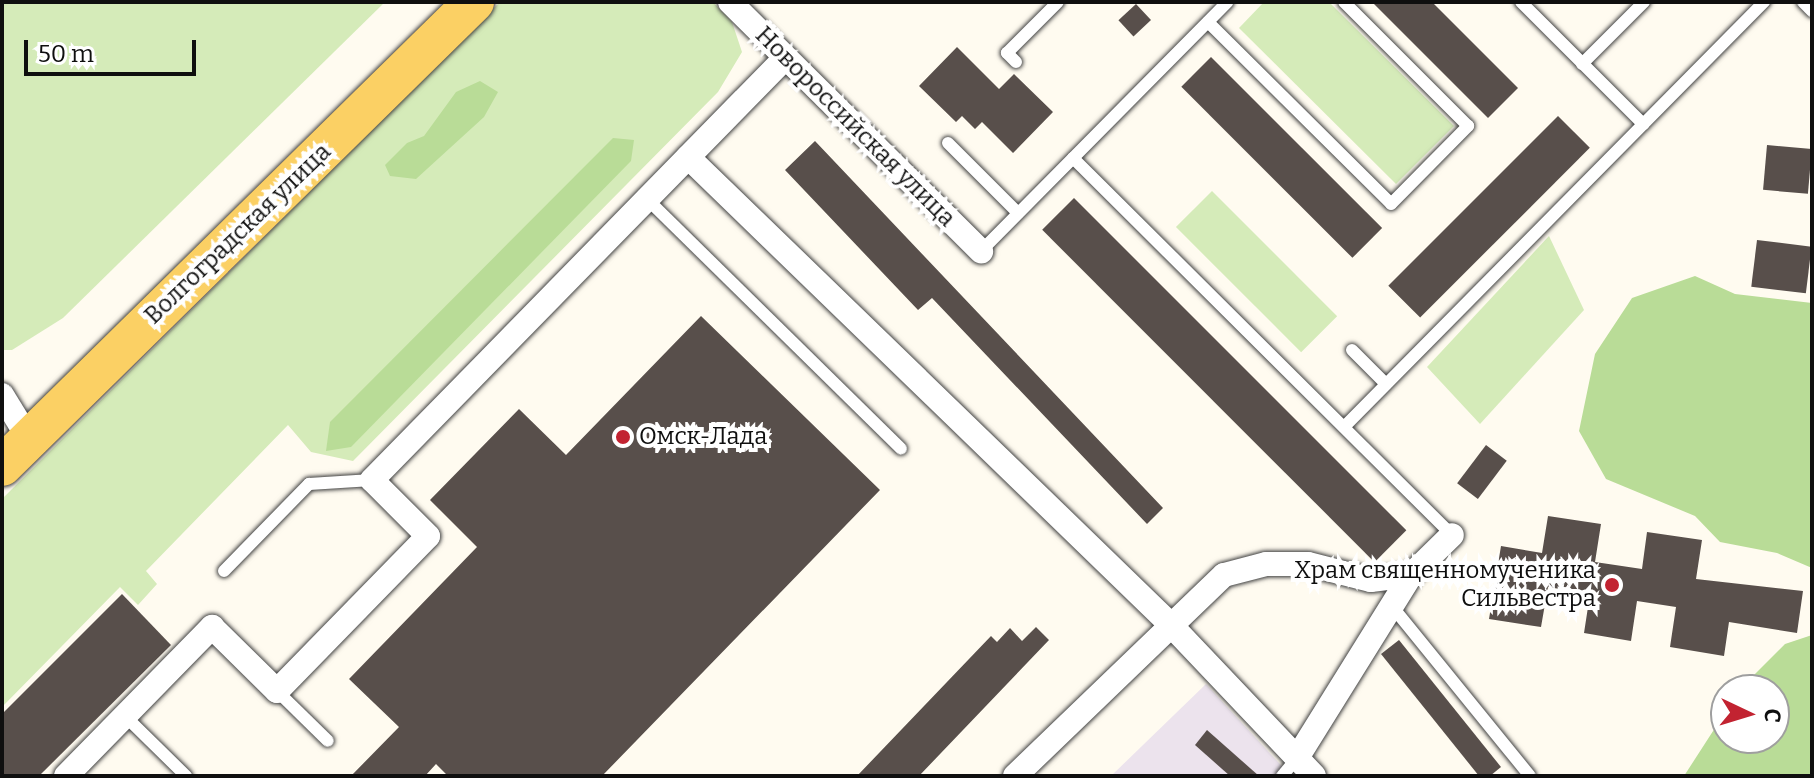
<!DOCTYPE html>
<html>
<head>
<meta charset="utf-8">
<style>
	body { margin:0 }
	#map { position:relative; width:1814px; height:778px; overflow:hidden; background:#fffbf0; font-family:Bitter,serif }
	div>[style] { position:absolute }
	.industrial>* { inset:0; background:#ece3ed }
	.green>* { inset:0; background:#d5ebb9; transform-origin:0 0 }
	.forest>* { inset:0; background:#b9dc97 }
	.building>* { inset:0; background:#584f4b; transform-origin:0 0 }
	.roads { filter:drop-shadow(0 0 2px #424242) drop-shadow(0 0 2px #424242) }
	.service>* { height:12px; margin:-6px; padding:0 6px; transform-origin:6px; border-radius:6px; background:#fff }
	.minor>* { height:24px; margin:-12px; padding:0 12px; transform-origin:12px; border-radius:12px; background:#fff }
	.primary>* { height:40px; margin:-20px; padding:0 20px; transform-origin:20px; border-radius:20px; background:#fbd064 }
	.dots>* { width:22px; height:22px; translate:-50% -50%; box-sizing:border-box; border:4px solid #fff; border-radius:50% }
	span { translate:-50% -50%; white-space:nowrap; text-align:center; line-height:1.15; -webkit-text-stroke:8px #fff; paint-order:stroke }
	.street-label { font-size:24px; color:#0f0f0f }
	.poi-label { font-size:24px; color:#0f0f0f }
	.left { translate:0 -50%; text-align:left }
	.right { translate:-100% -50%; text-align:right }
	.frame { position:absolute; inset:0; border:4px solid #0f0f0f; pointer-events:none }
	.north { position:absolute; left:1710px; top:674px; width:80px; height:80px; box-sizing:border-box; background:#fff; border:2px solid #9f9f9f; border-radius:50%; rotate:94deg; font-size:22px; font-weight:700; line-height:32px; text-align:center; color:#0f0f0f }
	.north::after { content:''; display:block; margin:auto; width:28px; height:36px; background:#c22331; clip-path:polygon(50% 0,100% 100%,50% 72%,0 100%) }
	.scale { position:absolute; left:24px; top:40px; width:172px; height:36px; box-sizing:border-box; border:4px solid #0f0f0f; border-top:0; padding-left:10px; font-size:24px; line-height:28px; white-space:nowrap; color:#0f0f0f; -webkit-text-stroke:6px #fff; paint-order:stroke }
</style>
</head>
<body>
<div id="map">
	<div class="industrial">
		<i style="clip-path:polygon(1206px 684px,1291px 776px,1111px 776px)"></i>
	</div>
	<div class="green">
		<i style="clip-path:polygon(2px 2px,385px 2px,63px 318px,12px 350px,2px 350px)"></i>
		<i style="clip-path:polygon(500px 2px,713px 2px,732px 22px,742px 52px,718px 92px,353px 461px,311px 452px,288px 425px,146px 571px,157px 584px,138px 605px,120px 587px,2px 707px,2px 499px)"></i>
		<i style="clip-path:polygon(1264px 2px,1329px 2px,1454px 126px,1396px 184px,1239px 28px)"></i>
		<i style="left:1212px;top:191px;width:177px;height:51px;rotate:45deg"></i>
		<i style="clip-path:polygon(1549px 236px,1584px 310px,1480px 424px,1427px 367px)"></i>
	</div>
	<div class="forest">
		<i style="clip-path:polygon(480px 81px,498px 92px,484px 117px,416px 179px,390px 176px,385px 165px,407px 143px,424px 136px,456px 92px)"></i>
		<i style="clip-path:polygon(613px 138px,634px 140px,631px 161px,351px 447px,326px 451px,330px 422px)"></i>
		<i style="clip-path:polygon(1695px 276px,1735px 294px,1812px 303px,1812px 568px,1777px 553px,1720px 542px,1695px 516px,1606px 479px,1579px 431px,1595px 354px,1632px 298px)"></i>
		<i style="clip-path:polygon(1812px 635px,1812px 776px,1684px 776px,1726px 711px,1726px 738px,1774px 738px,1774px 690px,1739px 690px,1785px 644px)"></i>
	</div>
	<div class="building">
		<i style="clip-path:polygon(1372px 2px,1432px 2px,1518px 88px,1488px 118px)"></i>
		<i style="left:1136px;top:4px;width:22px;height:24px;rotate:47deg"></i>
		<i style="clip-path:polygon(957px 47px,999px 89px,1014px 74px,1053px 112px,1013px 153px,982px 122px,975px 129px,962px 116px,956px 122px,919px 86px)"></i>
		<i style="left:1211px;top:57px;width:242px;height:42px;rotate:45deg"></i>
		<i style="left:1558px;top:116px;width:45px;height:240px;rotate:45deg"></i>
		<i style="clip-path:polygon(815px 141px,1163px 508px,1147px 524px,932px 298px,918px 310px,785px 170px)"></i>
		<i style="left:1767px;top:145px;width:45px;height:45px;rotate:5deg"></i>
		<i style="left:1074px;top:198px;width:470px;height:45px;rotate:45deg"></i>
		<i style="left:1757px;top:240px;width:55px;height:47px;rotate:7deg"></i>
		<i style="clip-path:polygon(701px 316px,880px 490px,602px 776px,448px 776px,436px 764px,425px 776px,351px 776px,399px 727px,349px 679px,477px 547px,430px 500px,519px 409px,566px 455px)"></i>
		<i style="left:1486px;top:445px;width:26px;height:48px;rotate:37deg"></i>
		<i style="clip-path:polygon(1548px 516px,1601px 524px,1595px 562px,1642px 569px,1647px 532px,1702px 540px,1696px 579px,1803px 591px,1797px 633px,1729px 622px,1724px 656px,1670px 647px,1676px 607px,1637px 601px,1631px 641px,1584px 633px,1590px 594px,1548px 587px,1541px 627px,1489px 619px,1501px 546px,1542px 553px)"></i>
		<i style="clip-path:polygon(122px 594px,171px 645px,39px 776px,2px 776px,2px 714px)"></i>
		<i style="clip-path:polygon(1036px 627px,1049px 640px,919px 776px,857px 776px,991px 636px,997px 642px,1010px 628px,1022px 641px)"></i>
		<i style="clip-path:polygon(1399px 640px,1501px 767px,1490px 776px,1479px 776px,1381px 654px)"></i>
		<i style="clip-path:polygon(1207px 730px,1259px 776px,1230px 776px,1195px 745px)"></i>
	</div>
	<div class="roads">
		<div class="service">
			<i style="left:1521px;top:2px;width:173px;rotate:45deg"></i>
			<i style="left:1803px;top:2px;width:13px;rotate:45deg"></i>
			<i style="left:1208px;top:22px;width:258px;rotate:44.8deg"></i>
			<i style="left:1391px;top:204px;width:110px;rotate:-45.4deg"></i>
			<i style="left:1468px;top:126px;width:175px;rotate:-135deg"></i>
			<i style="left:1016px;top:62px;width:13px;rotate:-135deg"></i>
			<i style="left:1007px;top:53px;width:72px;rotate:-45deg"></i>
			<i style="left:1582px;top:64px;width:88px;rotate:-45deg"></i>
			<i style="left:948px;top:143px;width:99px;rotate:45deg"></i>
			<i style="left:1073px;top:158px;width:535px;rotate:44.85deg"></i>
			<i style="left:647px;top:199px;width:356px;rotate:44.5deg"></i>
			<i style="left:981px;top:251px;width:350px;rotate:-45.3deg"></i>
			<i style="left:1352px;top:350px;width:48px;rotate:45deg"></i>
			<i style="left:1344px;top:427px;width:598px;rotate:-45.34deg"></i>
			<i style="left:224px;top:571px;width:122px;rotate:-45.7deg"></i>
			<i style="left:309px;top:484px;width:63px;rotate:-3.6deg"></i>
			<i style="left:1391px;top:605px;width:220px;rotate:50.9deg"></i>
			<i style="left:277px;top:691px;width:71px;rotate:44.4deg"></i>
			<i style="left:125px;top:716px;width:86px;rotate:44.5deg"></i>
			<i style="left:1282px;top:776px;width:23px;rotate:-50deg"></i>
		</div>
		<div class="minor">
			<i style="left:730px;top:2px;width:354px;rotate:44.8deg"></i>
			<i style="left:688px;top:157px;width:668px;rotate:44.09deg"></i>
			<i style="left:1168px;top:622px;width:212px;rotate:46.5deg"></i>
			<i style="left:2px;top:395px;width:52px;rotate:58.5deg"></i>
			<i style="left:1297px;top:758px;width:216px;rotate:-58.1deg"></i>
			<i style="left:1411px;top:575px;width:57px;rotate:-44.3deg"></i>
			<i style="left:66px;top:776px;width:209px;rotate:-45.6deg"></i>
			<i style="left:212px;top:627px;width:91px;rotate:44.6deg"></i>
			<i style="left:277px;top:691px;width:216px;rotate:-45.7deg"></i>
			<i style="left:428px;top:536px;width:79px;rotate:-135deg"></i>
			<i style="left:372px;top:480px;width:589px;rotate:-45.62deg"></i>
			<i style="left:1015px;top:776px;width:290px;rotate:-43.9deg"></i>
			<i style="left:1224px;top:575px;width:43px;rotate:-14.7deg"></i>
			<i style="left:1266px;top:564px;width:42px"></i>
			<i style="left:1308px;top:564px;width:65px;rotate:14.3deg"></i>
			<i style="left:1371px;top:580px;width:40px;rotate:-7.1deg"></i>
		</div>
		<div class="primary">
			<i style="left:2px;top:466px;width:662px;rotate:-44.51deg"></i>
		</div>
	</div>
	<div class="dots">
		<i style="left:623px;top:437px;background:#c22331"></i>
		<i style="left:1612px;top:585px;background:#c22331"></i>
	</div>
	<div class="street-label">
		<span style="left:855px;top:127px;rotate:45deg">Новороссийская улица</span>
		<span style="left:238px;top:234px;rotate:-44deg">Волгоградская улица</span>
	</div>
	<div class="poi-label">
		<span class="left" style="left:639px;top:437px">Омск-Лада</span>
		<span class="right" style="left:1596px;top:585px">Храм священномученика<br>Сильвестра</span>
	</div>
	<div class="frame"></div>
	<div class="north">С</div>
	<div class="scale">50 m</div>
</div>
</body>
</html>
